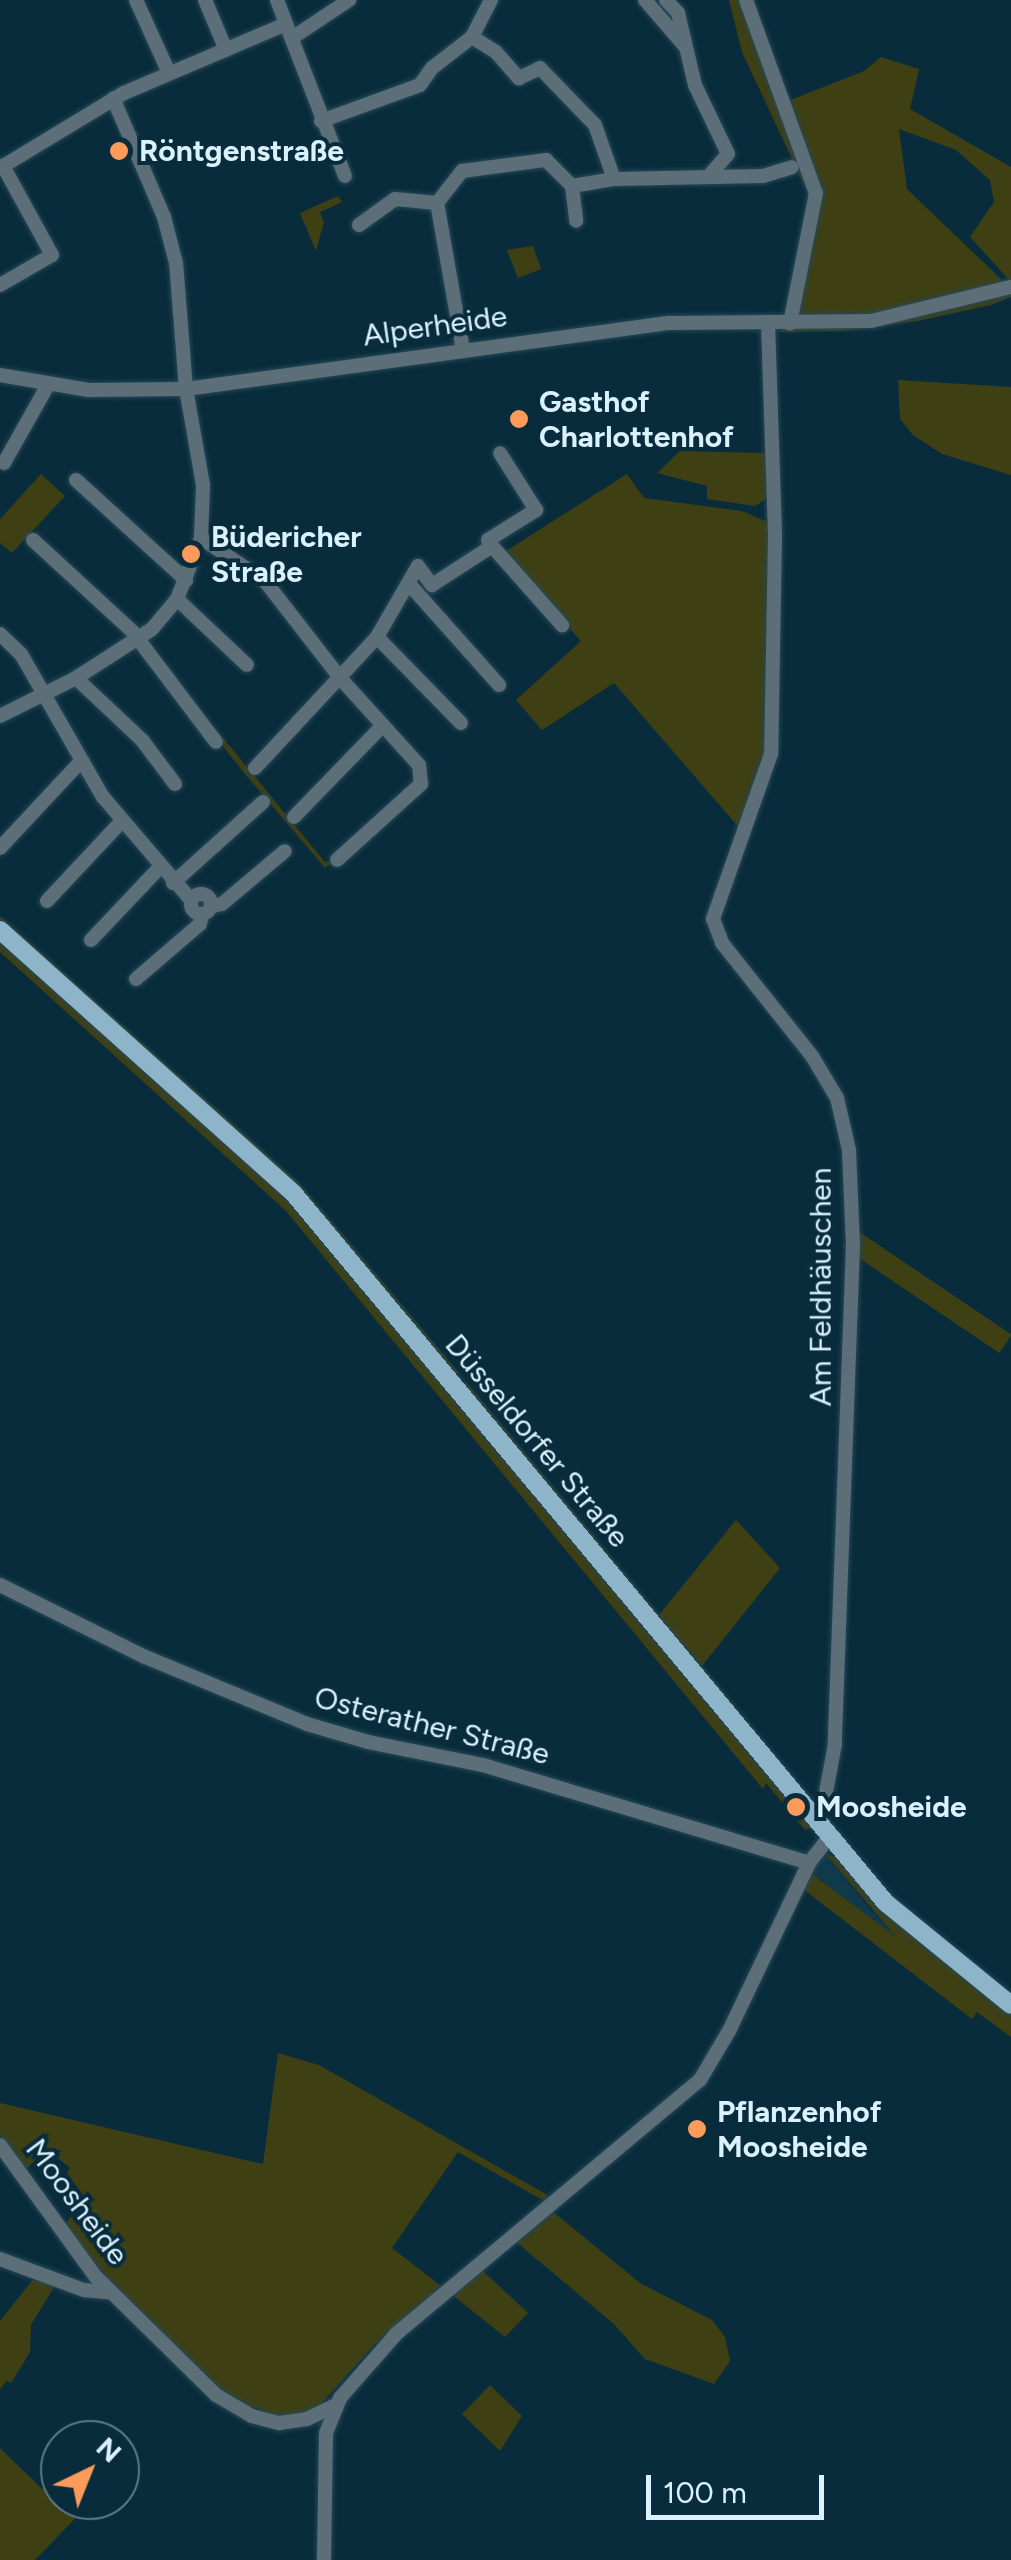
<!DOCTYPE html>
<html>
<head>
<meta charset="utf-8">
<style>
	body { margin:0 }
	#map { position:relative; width:1011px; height:2560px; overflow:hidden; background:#092c3c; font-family:Figtree,sans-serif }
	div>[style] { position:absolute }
	.built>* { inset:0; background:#0e3a4c }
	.green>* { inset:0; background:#3e4014; transform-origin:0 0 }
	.roads { filter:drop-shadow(0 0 2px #264857) drop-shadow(0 0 2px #264857) }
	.minor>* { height:14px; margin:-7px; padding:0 7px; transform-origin:7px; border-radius:7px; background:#5c6e78 }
	.minor>.ring { margin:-7px; padding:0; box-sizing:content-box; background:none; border:14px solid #5c6e78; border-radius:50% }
	.major>* { height:18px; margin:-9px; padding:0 9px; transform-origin:9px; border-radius:9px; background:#8db4c9 }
	.dots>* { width:28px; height:28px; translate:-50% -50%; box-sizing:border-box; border:5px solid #092c3c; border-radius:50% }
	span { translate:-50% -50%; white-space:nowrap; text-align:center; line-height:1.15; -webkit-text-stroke:8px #092c3c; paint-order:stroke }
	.poi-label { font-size:30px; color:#daf2ff; font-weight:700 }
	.left { translate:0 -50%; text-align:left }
	.street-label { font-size:30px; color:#daf2ff }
	.north { position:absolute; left:40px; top:2420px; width:100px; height:100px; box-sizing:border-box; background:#092c3c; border:2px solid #5d7b8a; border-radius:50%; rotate:43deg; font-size:28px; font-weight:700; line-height:40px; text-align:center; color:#daf2ff }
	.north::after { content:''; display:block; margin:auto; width:35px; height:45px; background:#ff9b5a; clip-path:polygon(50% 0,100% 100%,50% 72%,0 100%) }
	.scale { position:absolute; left:646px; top:2475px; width:178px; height:45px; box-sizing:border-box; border:5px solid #daf2ff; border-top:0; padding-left:12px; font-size:30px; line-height:35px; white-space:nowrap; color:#daf2ff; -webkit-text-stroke:8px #092c3c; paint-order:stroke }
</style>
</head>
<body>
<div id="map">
	<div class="built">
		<i style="clip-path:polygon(825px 1854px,872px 1911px,903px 1943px,809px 1871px)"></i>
	</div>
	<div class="green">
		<i style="clip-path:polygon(729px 0,742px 0,809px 195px,742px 52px)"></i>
		<i style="clip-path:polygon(881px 57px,919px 69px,910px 109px,1011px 167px,1011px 282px,970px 237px,994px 202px,990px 180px,956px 150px,899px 129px,907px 189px,1006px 284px,885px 315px,804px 319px,799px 314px,817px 217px,788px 101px,864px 71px)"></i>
		<i style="clip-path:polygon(338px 196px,342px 202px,320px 212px,324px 222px,316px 251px,300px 213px)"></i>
		<i style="clip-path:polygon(533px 246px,541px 269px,518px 278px,507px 250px)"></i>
		<i style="clip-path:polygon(1011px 293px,1011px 297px,991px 305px,918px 321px,842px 331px,780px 332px,782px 329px,885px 325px)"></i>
		<i style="clip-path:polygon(898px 380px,1011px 387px,1011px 475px,942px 454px,913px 435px,900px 419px)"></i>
		<i style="clip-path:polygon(680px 451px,766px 453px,769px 497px,755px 506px,707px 499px,707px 486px,657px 473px)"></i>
		<i style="clip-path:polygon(41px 474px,65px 496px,12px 553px,0 543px,0 519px)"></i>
		<i style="clip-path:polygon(627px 474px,644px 498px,742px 511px,770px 523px,767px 755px,742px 831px,614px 683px,542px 730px,516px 700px,581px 641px,503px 553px)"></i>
		<i style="clip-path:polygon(151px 650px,324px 861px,332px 862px,325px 868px,245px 774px,148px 652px)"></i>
		<i style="clip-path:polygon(0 916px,299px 1183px,459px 1373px,454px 1374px,281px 1172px,0 921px)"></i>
		<i style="clip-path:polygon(0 939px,280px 1189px,813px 1827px,805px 1830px,766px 1783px,763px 1789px,286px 1211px,0 952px)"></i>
		<i style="clip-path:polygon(833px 1101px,846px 1151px,849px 1304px,831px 1744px,816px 1807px,465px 1388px,466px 1382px,659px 1615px,736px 1520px,780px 1568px,702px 1666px,816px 1806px,829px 1743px,835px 1629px,847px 1263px,843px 1151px)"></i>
		<i style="left:855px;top:1229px;width:189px;height:22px;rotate:34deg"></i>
		<i style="clip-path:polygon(825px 1854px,839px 1858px,909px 1934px,1011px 2014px,1011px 2037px,977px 2012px,972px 2019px,803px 1889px,811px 1873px,896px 1937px)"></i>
		<i style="clip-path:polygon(278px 2053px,319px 2065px,551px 2197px,546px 2202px,458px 2152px,392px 2248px,441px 2286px,375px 2344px,319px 2406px,301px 2415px,279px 2417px,229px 2398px,201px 2377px,97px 2270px,65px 2225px,84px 2197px,67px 2173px,70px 2168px,46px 2148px,25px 2171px,0 2135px,0 2103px,263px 2164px)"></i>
		<i style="clip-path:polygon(552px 2211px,640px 2283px,712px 2320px,725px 2337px,730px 2361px,714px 2384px,645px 2359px,614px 2324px,515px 2241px)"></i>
		<i style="clip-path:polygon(481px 2269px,528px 2313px,505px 2337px,450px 2293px)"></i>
		<i style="clip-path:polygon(35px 2277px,56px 2284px,31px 2325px,30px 2352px,11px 2383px,7px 2381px,0 2389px,0 2321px)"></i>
		<i style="clip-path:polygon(490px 2385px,522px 2416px,500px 2451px,462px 2414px)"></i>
		<i style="clip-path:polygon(0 2448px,42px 2489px,60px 2470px,60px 2500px,93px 2500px,35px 2560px,0 2560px)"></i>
	</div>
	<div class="roads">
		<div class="minor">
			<i style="left:136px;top:0;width:80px;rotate:65.7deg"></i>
			<i style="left:205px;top:0;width:54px;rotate:67.2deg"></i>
			<i style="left:277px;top:0;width:26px;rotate:69deg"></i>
			<i style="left:645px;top:0;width:60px;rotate:49.1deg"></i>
			<i style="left:666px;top:0;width:18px;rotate:47deg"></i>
			<i style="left:678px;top:13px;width:74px;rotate:76.7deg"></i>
			<i style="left:695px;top:85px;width:76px;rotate:64.4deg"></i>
			<i style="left:728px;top:154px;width:28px;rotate:131deg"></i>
			<i style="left:746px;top:0;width:205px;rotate:70.1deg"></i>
			<i style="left:816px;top:193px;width:133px;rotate:101.3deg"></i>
			<i style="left:472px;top:37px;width:28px;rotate:32deg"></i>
			<i style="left:496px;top:52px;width:35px;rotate:49deg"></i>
			<i style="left:519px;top:78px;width:23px;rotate:-25deg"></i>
			<i style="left:540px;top:68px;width:79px;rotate:46deg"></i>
			<i style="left:595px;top:125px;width:57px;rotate:70.6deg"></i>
			<i style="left:292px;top:38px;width:69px;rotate:-33.7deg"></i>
			<i style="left:321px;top:121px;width:105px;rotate:-20deg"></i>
			<i style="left:420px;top:85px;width:21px;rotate:-55deg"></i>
			<i style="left:432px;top:68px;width:51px;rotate:-37.8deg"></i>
			<i style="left:472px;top:37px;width:42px;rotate:-62.8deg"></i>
			<i style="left:0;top:168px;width:145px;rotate:-31.2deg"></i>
			<i style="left:124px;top:93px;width:176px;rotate:-23.1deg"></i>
			<i style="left:286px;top:24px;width:163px;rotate:68.8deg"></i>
			<i style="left:572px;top:186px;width:35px;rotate:83deg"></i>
			<i style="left:359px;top:225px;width:44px;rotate:-35.8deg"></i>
			<i style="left:395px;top:199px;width:42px;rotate:5.4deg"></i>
			<i style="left:0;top:285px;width:60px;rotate:-30deg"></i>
			<i style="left:52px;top:255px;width:102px;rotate:-118.8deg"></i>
			<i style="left:768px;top:323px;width:212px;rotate:88.1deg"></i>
			<i style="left:775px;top:535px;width:219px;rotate:91deg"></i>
			<i style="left:771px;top:754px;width:175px;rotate:109.4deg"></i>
			<i style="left:713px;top:919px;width:26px;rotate:69deg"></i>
			<i style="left:722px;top:943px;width:144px;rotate:51.5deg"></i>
			<i style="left:812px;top:1056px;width:49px;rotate:59.2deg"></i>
			<i style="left:837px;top:1098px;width:53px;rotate:77deg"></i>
			<i style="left:849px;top:1150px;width:95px;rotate:87.6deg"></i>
			<i style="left:853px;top:1245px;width:499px;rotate:92.1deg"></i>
			<i style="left:835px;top:1744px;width:65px;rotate:100.6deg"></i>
			<i style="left:823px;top:1808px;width:14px;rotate:135deg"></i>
			<i style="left:463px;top:350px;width:149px;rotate:-100deg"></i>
			<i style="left:437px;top:203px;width:41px;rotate:-52deg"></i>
			<i style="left:462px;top:171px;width:85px;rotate:-7.5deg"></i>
			<i style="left:546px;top:160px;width:37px;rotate:45deg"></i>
			<i style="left:572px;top:186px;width:43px;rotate:-9.5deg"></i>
			<i style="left:614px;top:179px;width:149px;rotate:-1.2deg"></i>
			<i style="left:763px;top:176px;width:30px;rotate:-17deg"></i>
			<i style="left:0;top:375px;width:90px;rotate:9.6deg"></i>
			<i style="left:89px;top:390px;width:97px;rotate:-0.6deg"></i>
			<i style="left:186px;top:389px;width:488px;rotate:-7.8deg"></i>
			<i style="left:670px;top:323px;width:201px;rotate:-0.6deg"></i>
			<i style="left:871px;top:321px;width:144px;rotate:-13.7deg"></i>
			<i style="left:4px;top:463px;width:90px;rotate:-60.6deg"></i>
			<i style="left:76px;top:480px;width:149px;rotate:42.3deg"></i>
			<i style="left:201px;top:538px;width:77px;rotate:33.9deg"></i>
			<i style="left:265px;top:581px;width:124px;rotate:52.2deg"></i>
			<i style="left:341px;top:679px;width:116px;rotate:47.8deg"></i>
			<i style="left:419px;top:765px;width:19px;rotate:84deg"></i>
			<i style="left:421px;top:784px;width:113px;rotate:137.9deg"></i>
			<i style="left:33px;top:540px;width:134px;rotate:42.6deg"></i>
			<i style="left:132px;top:631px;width:139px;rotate:52.9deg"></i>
			<i style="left:492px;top:546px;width:7px;rotate:-124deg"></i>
			<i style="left:488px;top:540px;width:57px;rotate:-32deg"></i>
			<i style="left:536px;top:510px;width:67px;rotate:-122.3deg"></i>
			<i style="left:410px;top:585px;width:134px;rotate:48.3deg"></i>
			<i style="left:177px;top:599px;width:96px;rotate:43.3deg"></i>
			<i style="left:0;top:634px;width:29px;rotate:44deg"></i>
			<i style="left:21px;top:654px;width:165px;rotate:60.2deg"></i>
			<i style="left:103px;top:797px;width:135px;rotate:49.5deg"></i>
			<i style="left:377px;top:637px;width:120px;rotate:45.7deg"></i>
			<i style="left:76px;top:678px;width:91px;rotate:43.2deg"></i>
			<i style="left:142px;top:740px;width:55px;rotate:53.1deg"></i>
			<i style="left:0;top:716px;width:85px;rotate:-26.6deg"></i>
			<i style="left:76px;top:678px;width:90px;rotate:-32.8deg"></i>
			<i style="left:152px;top:629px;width:39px;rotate:-50deg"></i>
			<i style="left:177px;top:599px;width:66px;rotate:-68.5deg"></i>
			<i style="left:201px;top:538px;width:53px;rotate:-87.8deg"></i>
			<i style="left:203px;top:485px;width:97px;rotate:-100deg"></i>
			<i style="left:186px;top:389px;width:126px;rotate:-94.5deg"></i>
			<i style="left:176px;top:263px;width:48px;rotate:-104.6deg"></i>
			<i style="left:164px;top:217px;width:129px;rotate:-113.2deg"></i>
			<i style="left:255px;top:768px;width:179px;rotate:-47deg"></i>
			<i style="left:377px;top:637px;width:82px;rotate:-60deg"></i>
			<i style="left:418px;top:566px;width:24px;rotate:54deg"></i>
			<i style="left:432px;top:585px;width:72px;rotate:-33deg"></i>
			<i style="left:492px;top:546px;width:106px;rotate:48.5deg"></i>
			<i style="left:294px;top:817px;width:128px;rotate:-45.9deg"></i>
			<i style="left:0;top:848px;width:119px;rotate:-47deg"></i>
			<i style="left:173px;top:883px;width:121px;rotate:-42deg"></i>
			<i class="ring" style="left:191px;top:894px;width:6px;height:6px"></i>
			<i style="left:47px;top:901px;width:108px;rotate:-46.9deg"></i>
			<i style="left:211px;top:906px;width:11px;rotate:-10deg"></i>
			<i style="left:222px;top:904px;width:82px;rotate:-40.1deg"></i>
			<i style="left:91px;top:940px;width:99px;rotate:-46.6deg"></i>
			<i style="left:136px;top:979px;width:84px;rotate:-40.7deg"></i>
			<i style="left:200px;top:924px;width:10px;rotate:-79deg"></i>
			<i style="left:0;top:1585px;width:160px;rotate:26.4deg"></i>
			<i style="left:143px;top:1656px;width:178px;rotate:22.5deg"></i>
			<i style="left:307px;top:1724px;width:64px;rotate:16.4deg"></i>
			<i style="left:368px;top:1742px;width:117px;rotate:11.3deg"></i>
			<i style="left:483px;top:1765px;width:340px;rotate:16.7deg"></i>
			<i style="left:0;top:2145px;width:163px;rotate:54deg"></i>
			<i style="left:96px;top:2277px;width:168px;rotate:44.5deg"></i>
			<i style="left:216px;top:2395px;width:42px;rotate:30.3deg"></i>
			<i style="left:252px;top:2416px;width:28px;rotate:15deg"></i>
			<i style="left:279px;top:2423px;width:28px;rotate:-8deg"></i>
			<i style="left:307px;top:2419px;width:30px;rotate:-26deg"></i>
			<i style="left:0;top:2259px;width:90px;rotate:20.3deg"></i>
			<i style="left:84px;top:2290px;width:25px;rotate:5deg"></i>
			<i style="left:324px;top:2560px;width:127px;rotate:-89.1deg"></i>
			<i style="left:326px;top:2433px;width:38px;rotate:-68deg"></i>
			<i style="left:340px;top:2398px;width:85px;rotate:-48.8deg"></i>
			<i style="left:396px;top:2334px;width:396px;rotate:-39.9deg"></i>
			<i style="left:700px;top:2080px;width:57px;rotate:-59.4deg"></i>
			<i style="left:729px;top:2031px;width:186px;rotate:-64.5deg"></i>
			<i style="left:809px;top:1863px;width:33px;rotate:-52deg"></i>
		</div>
		<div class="major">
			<i style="left:0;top:930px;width:395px;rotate:41.9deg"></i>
			<i style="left:294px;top:1194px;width:924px;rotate:50.14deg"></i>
			<i style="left:886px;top:1903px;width:161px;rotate:39.2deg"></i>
		</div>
	</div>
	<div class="dots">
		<i style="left:119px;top:151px;background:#ff9b5a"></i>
		<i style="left:519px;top:419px;background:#ff9b5a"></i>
		<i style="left:191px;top:554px;background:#ff9b5a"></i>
		<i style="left:796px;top:1807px;background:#ff9b5a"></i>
		<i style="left:697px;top:2129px;background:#ff9b5a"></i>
	</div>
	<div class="poi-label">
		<span class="left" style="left:139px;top:151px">Röntgenstraße</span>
		<span class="left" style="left:539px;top:419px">Gasthof<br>Charlottenhof</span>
		<span class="left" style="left:211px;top:554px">Büdericher<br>Straße</span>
		<span class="left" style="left:816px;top:1807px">Moosheide</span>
		<span class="left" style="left:717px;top:2129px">Pflanzenhof<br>Moosheide</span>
	</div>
	<div class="street-label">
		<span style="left:435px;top:326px;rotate:-8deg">Alperheide</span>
		<span style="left:821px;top:1287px;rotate:-90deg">Am Feldhäuschen</span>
		<span style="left:537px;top:1441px;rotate:50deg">Düsseldorfer Straße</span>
		<span style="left:432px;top:1726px;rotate:14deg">Osterather Straße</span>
		<span style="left:77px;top:2202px;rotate:53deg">Moosheide</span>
	</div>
	<div class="north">N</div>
	<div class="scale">100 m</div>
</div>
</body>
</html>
